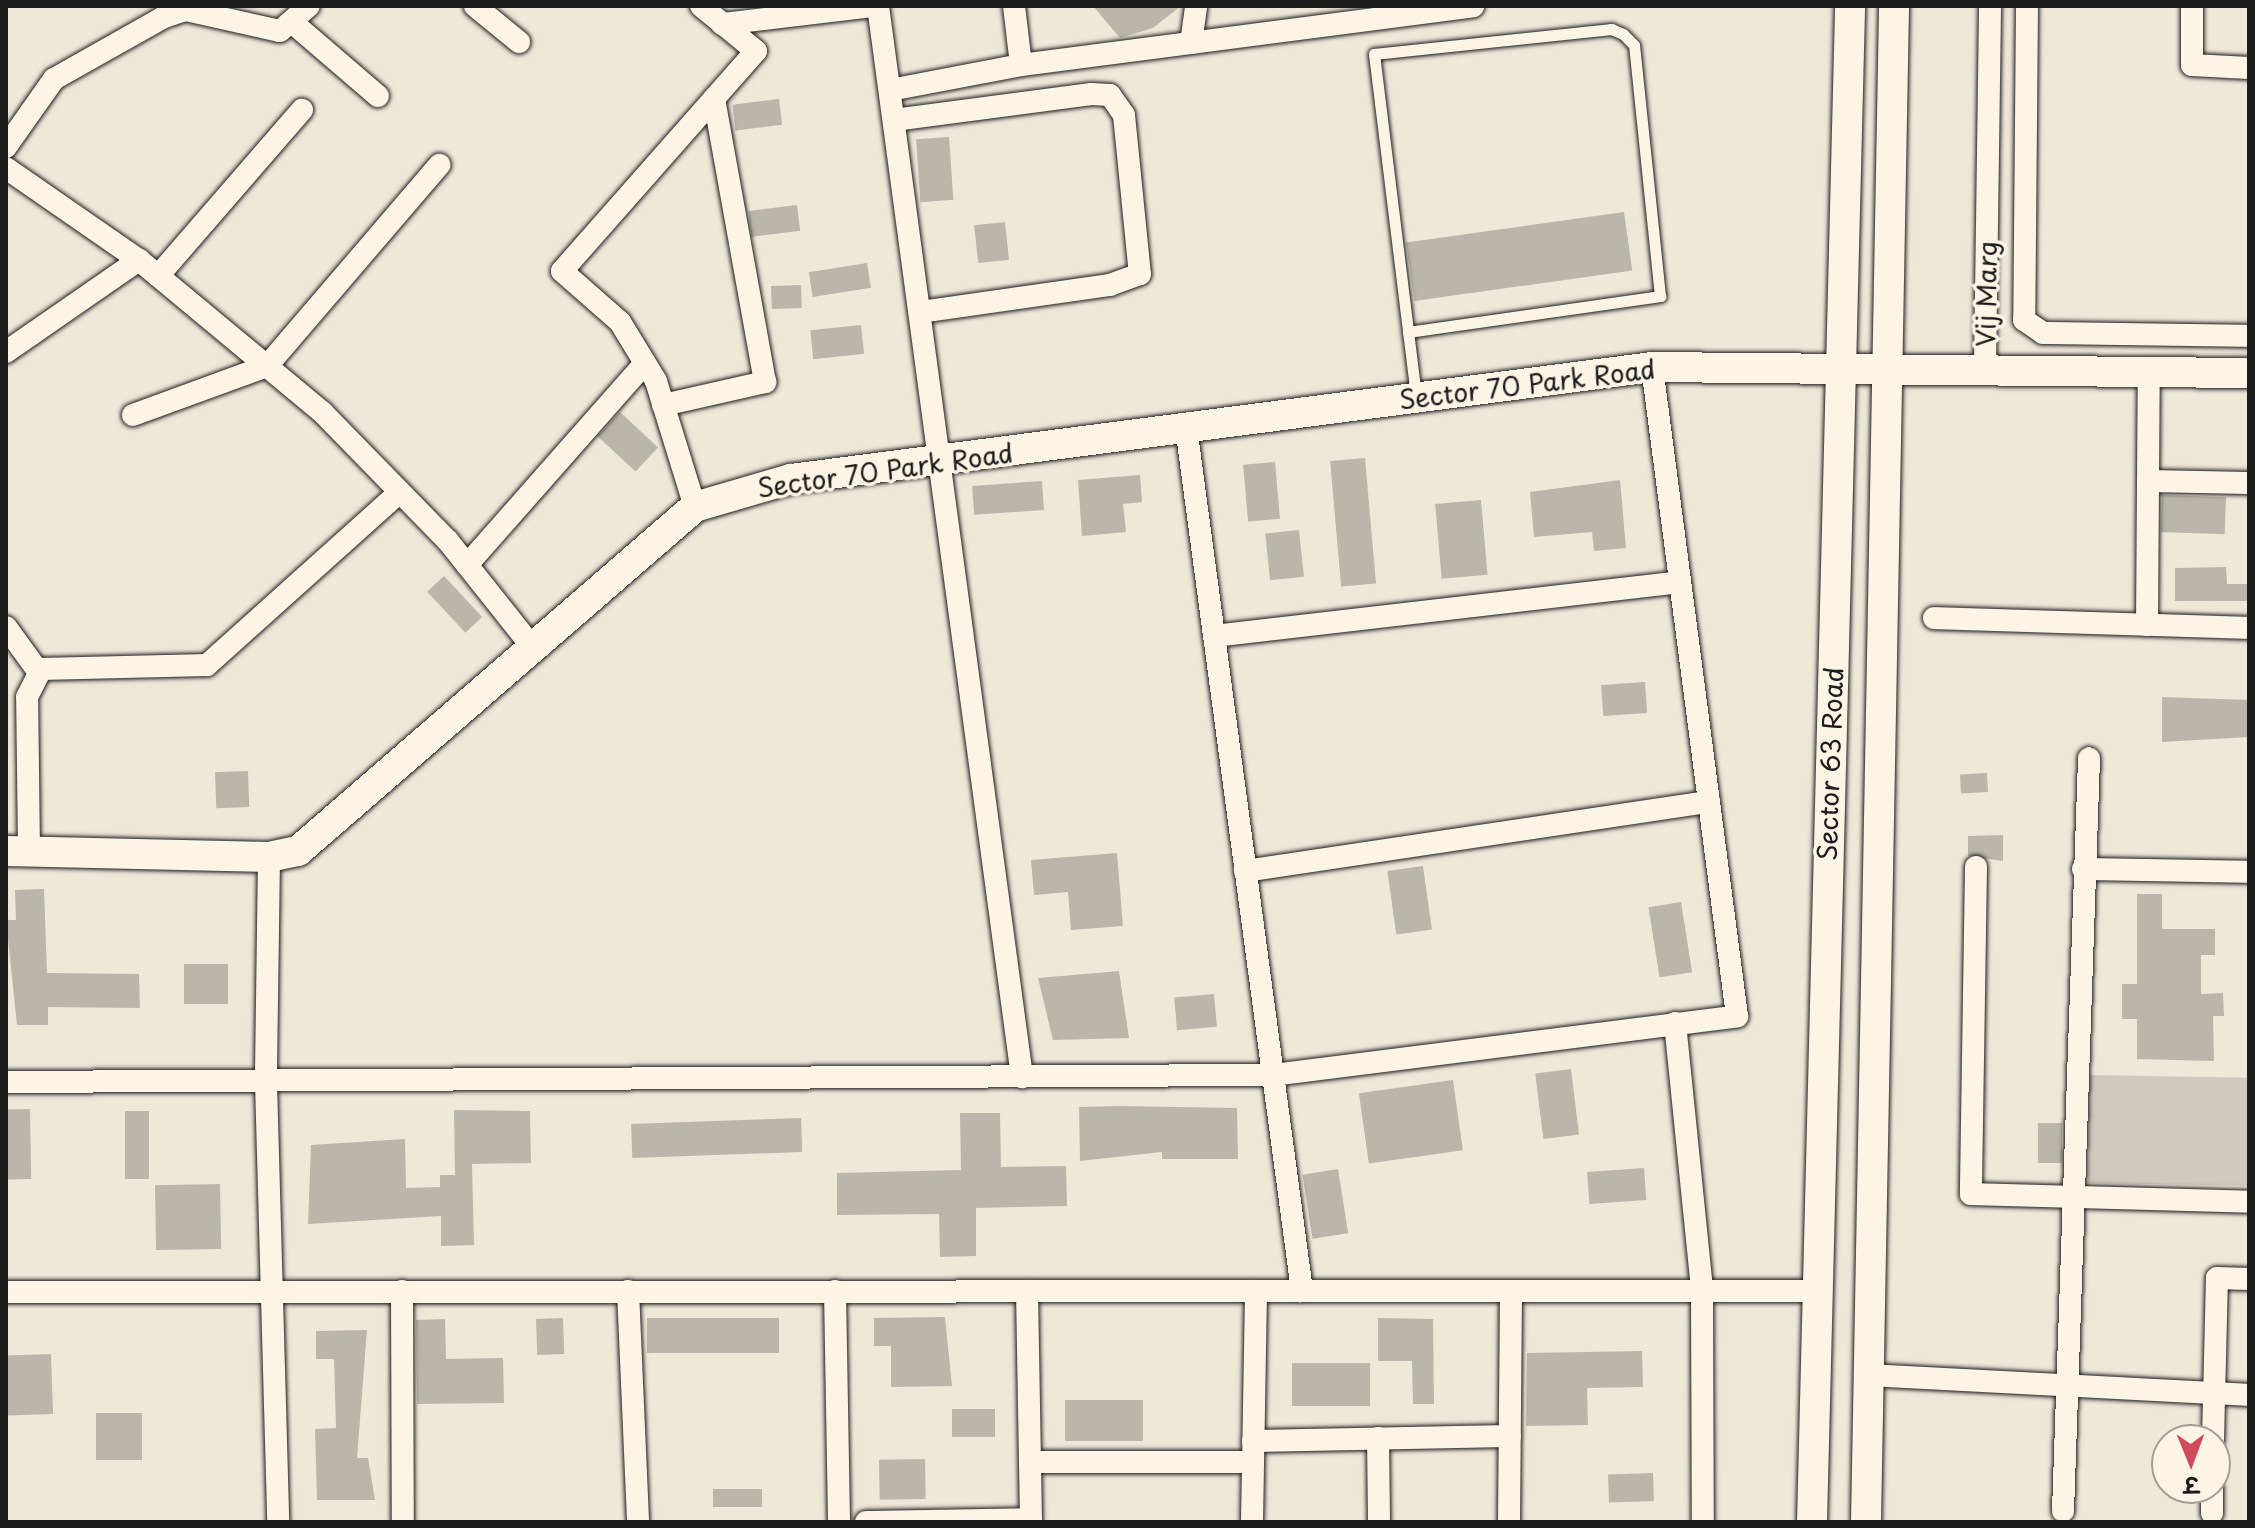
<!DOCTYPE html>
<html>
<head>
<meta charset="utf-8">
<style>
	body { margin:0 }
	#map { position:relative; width:2255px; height:1528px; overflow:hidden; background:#eee8d9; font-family:"Playpen Sans","Playpen Sans Deva",sans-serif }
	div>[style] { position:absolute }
	.green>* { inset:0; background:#cfcabd; transform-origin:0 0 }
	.building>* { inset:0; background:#bab6aa; transform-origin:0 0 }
	.roads { filter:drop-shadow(0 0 2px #1c1c1c) drop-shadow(0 0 2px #1c1c1c) }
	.lane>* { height:11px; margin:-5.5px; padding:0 5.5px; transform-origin:5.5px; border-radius:5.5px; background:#fcf5e5 }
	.street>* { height:22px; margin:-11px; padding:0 11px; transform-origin:11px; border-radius:11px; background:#fcf5e5 }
	.secondary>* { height:30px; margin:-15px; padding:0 15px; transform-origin:15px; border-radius:15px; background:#fcf5e5 }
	span { translate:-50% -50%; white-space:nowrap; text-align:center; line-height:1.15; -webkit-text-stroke:7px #fcf5e5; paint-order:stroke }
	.street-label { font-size:26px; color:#1c1c1c }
	.frame { position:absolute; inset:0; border:8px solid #1c1c1c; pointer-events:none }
	.north { position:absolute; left:2151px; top:1424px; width:80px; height:80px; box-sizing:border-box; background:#fcf5e5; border:2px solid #a29e95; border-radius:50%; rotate:179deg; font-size:22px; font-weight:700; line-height:32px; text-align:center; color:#1c1c1c }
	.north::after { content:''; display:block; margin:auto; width:28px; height:36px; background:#d1495b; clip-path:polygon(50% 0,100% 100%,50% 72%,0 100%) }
</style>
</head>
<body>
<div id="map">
	<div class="green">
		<i style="left:2090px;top:1075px;width:159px;height:108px;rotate:1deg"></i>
	</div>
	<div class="building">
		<i style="clip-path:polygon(1093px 6px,1181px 6px,1153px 28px,1120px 38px)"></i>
		<i style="left:779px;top:99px;width:26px;height:47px;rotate:83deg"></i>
		<i style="left:949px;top:137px;width:63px;height:33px;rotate:86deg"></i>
		<i style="left:797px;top:205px;width:26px;height:49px;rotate:83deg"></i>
		<i style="left:1624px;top:212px;width:59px;height:220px;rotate:82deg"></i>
		<i style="left:1005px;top:222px;width:38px;height:31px;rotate:84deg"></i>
		<i style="left:867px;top:263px;width:25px;height:59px;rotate:81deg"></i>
		<i style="left:801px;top:285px;width:23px;height:30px;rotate:88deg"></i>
		<i style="left:861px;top:325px;width:29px;height:51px;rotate:84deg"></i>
		<i style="left:620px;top:412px;width:52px;height:33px;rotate:43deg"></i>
		<i style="left:1365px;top:458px;width:126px;height:35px;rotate:85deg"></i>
		<i style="left:1275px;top:462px;width:57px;height:32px;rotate:85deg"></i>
		<i style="clip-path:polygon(1140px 475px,1142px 502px,1123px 504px,1126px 532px,1082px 536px,1078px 480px)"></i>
		<i style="clip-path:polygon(1620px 480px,1626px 548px,1594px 551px,1592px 532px,1534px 537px,1530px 492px)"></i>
		<i style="left:1042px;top:481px;width:29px;height:70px;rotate:86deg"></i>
		<i style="left:2162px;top:495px;width:64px;height:37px;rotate:2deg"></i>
		<i style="left:1481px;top:500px;width:75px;height:46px;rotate:85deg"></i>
		<i style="left:1299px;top:530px;width:47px;height:34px;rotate:84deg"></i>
		<i style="clip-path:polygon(2226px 567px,2227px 584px,2249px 584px,2249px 601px,2175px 601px,2175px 568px)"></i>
		<i style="left:444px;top:576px;width:56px;height:23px;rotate:47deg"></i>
		<i style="left:1645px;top:682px;width:31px;height:44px;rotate:86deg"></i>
		<i style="clip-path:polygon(2162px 697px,2249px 700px,2249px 737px,2162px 742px)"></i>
		<i style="left:248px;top:771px;width:36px;height:33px;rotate:88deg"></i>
		<i style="left:1987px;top:773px;width:19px;height:27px;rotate:87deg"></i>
		<i style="clip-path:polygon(2003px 835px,2003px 861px,1968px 856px,1968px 836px)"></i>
		<i style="clip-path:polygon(1117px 853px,1123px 926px,1071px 930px,1068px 892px,1034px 895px,1031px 860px)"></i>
		<i style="left:1423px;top:866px;width:64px;height:36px;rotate:82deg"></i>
		<i style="clip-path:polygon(44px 889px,47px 973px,139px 974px,140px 1008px,48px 1007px,48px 1025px,17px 1025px,6px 920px,16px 920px,15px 890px)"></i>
		<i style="clip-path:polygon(2137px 894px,2162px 894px,2162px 929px,2215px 929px,2215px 955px,2201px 955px,2201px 994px,2223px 993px,2224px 1016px,2213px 1016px,2214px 1061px,2137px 1059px,2137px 1019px,2122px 1019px,2122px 984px,2137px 984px)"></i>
		<i style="left:1681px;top:902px;width:71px;height:33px;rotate:81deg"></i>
		<i style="left:184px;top:964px;width:44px;height:40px"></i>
		<i style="clip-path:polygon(1119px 971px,1129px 1038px,1053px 1040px,1038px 978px)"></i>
		<i style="left:1214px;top:994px;width:33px;height:40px;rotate:85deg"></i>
		<i style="left:1571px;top:1069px;width:66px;height:36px;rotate:83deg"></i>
		<i style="left:1453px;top:1080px;width:71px;height:95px;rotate:82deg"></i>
		<i style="clip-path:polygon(1119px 1106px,1237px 1108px,1238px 1159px,1162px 1159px,1162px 1152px,1080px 1161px,1079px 1107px)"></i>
		<i style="left:30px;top:1109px;width:70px;height:24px;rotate:89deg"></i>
		<i style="clip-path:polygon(454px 1110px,530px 1111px,531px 1163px,472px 1164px,474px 1245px,441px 1246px,441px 1216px,308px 1224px,311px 1145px,405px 1139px,406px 1188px,440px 1187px,440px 1175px,455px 1175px)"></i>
		<i style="left:125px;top:1111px;width:24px;height:68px"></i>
		<i style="clip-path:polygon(960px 1113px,1000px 1113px,1001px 1167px,1066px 1166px,1067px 1206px,976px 1208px,976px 1256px,940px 1257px,939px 1214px,837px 1215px,837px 1173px,961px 1170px)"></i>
		<i style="left:801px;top:1118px;width:34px;height:170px;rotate:88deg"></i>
		<i style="left:2038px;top:1123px;width:24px;height:40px"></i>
		<i style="left:1644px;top:1168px;width:32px;height:57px;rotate:86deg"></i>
		<i style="left:1338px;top:1169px;width:65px;height:36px;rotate:81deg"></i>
		<i style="left:220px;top:1184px;width:65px;height:65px;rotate:89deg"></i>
		<i style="clip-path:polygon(945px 1317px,952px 1386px,891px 1387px,891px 1346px,874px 1346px,874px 1318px)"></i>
		<i style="left:563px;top:1318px;width:36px;height:27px;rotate:88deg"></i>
		<i style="left:647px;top:1318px;width:132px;height:35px"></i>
		<i style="clip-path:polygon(1378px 1318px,1433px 1319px,1434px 1404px,1413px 1404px,1412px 1361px,1378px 1361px)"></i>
		<i style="clip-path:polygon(445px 1319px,446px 1359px,503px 1358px,504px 1403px,417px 1404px,416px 1320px)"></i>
		<i style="clip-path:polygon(367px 1330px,357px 1458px,368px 1458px,375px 1500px,317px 1500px,315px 1429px,336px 1428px,334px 1359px,316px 1359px,316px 1331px)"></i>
		<i style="clip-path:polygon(1642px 1351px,1643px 1387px,1587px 1388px,1588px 1425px,1526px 1426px,1527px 1353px)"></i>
		<i style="left:51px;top:1354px;width:60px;height:45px;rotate:88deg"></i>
		<i style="left:1370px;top:1363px;width:43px;height:78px;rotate:90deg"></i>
		<i style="left:1143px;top:1400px;width:41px;height:78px;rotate:90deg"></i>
		<i style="left:995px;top:1409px;width:28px;height:43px;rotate:90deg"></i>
		<i style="left:96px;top:1413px;width:46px;height:47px"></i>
		<i style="left:925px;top:1459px;width:40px;height:46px;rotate:89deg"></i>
		<i style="left:1653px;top:1473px;width:28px;height:45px;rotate:88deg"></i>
		<i style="left:762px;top:1489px;width:18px;height:49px;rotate:90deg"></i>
	</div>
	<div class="roads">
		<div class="lane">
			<i style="left:1408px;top:332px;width:255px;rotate:-8.1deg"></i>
			<i style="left:1660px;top:296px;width:252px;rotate:-95.9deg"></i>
			<i style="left:1634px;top:45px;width:16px;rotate:-135deg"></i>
			<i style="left:1623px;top:34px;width:13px;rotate:-157deg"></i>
			<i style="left:1611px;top:29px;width:238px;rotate:174deg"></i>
			<i style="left:1374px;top:54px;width:344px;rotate:83deg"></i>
		</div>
		<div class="street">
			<i style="left:475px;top:6px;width:57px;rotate:39.3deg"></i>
			<i style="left:878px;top:6px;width:1081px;rotate:82.34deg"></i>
			<i style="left:1014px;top:6px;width:59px;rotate:83.2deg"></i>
			<i style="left:2027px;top:6px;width:314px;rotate:90.5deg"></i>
			<i style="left:2024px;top:320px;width:23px;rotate:34deg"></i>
			<i style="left:2043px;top:333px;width:206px;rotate:0.8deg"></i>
			<i style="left:2192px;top:6px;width:59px;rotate:90deg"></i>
			<i style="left:2192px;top:65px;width:57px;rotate:3deg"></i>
			<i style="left:293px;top:23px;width:112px;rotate:40.7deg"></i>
			<i style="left:722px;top:24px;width:153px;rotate:-6.8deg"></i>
			<i style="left:1191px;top:43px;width:37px;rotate:-82deg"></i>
			<i style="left:890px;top:90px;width:133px;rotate:-10.8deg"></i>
			<i style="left:1021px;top:65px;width:456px;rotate:-7.4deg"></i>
			<i style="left:894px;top:120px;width:199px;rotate:-7.5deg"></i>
			<i style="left:1091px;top:94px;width:19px;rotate:3deg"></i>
			<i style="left:1110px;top:95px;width:24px;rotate:55deg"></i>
			<i style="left:1124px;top:115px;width:160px;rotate:84.3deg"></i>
			<i style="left:1140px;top:274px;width:32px;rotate:160deg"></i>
			<i style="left:1110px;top:285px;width:192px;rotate:171.9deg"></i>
			<i style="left:6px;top:147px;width:83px;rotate:-54.8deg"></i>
			<i style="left:54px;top:79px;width:126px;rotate:-29.4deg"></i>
			<i style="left:164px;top:17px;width:23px;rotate:-18deg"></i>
			<i style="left:186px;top:10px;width:96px;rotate:12.6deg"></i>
			<i style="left:280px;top:31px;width:38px;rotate:-41deg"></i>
			<i style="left:6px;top:168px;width:162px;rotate:34.7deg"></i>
			<i style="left:139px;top:260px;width:239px;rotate:39.7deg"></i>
			<i style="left:323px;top:413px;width:179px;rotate:45.7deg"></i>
			<i style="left:448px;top:541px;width:138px;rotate:51.5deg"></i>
			<i style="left:158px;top:276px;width:220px;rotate:-49.1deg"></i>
			<i style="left:6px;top:352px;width:162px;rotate:-34.7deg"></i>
			<i style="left:1985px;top:367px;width:361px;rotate:-89.2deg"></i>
			<i style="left:663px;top:405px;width:105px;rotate:-12.7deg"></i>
			<i style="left:765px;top:382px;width:288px;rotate:-100.2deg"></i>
			<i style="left:133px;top:415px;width:143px;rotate:-20.1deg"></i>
			<i style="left:267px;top:366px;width:265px;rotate:-49.4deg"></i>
			<i style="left:1186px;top:427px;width:872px;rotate:82.35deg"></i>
			<i style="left:2148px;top:481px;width:101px;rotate:1.1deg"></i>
			<i style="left:695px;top:507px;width:132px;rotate:-107.2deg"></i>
			<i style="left:656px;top:381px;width:69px;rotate:-121.4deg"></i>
			<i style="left:620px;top:322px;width:77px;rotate:-138.7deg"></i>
			<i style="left:562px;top:271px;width:293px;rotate:-48.6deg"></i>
			<i style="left:756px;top:51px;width:71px;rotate:-140.7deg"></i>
			<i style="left:467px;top:565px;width:269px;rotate:-48.6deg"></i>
			<i style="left:1934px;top:618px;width:315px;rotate:1.8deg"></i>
			<i style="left:2147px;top:625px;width:255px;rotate:-89.6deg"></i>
			<i style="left:6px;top:627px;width:54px;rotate:54deg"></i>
			<i style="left:1214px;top:636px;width:469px;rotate:-6.6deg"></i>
			<i style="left:29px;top:851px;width:154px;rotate:-90.7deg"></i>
			<i style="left:27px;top:697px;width:31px;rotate:-63deg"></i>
			<i style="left:41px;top:669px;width:166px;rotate:-1.4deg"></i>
			<i style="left:207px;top:665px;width:259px;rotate:-41.9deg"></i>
			<i style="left:269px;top:857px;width:226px;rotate:90.8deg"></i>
			<i style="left:266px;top:1083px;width:439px;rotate:88.4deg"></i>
			<i style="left:1976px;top:867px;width:327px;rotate:90.9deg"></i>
			<i style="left:1971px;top:1194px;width:278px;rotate:1.6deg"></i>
			<i style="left:2083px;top:869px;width:166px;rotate:1deg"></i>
			<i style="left:1245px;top:871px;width:469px;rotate:-8.5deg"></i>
			<i style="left:1675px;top:1023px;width:269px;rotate:84.2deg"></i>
			<i style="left:1702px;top:1291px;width:231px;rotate:89.8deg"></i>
			<i style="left:6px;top:1082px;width:1267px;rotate:-0.32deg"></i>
			<i style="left:1273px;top:1075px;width:468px;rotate:-7.2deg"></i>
			<i style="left:1737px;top:1016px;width:655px;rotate:-97.46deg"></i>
			<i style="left:402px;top:1291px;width:231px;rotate:89.8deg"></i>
			<i style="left:628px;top:1291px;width:231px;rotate:87.5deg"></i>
			<i style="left:835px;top:1291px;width:231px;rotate:89deg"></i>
			<i style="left:1027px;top:1291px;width:231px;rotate:89deg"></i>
			<i style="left:6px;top:1292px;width:1808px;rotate:-0.03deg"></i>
			<i style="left:1869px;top:1375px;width:381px;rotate:3deg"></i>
			<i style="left:1378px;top:1438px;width:84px;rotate:89.3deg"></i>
			<i style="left:2213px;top:1440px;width:162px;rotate:-88.6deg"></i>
			<i style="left:2217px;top:1278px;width:32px;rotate:2deg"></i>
			<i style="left:1253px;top:1441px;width:257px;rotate:-1.1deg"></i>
			<i style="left:1030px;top:1462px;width:223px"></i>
			<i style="left:2063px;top:1511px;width:753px;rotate:-88.02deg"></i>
			<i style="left:2212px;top:1513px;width:25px;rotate:-90deg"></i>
			<i style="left:866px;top:1522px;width:165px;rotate:-1deg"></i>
			<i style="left:1252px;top:1522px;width:231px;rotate:-89deg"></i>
			<i style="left:1509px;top:1522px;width:231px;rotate:-89.5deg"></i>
		</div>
		<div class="secondary">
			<i style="left:6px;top:851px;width:263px;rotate:1.3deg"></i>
			<i style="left:269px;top:857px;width:30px;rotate:-12deg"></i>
			<i style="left:298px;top:851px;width:525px;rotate:-40.91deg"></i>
			<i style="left:695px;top:507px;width:100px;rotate:-16.3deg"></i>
			<i style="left:791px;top:479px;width:868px;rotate:-7.41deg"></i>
			<i style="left:1652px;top:367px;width:597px;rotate:0.58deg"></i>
			<i style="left:1812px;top:1522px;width:1516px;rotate:-88.56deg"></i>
			<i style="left:1866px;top:1522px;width:1516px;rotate:-88.94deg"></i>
		</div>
	</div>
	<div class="street-label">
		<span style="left:1986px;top:294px;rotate:-89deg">Vij Marg</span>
		<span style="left:1527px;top:384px;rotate:-7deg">Sector 70 Park Road</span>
		<span style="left:885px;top:470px;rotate:-8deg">Sector 70 Park Road</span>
		<span style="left:1830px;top:764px;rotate:-88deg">Sector 63 Road</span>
	</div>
	<div class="frame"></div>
	<div class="north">उ</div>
</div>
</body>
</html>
